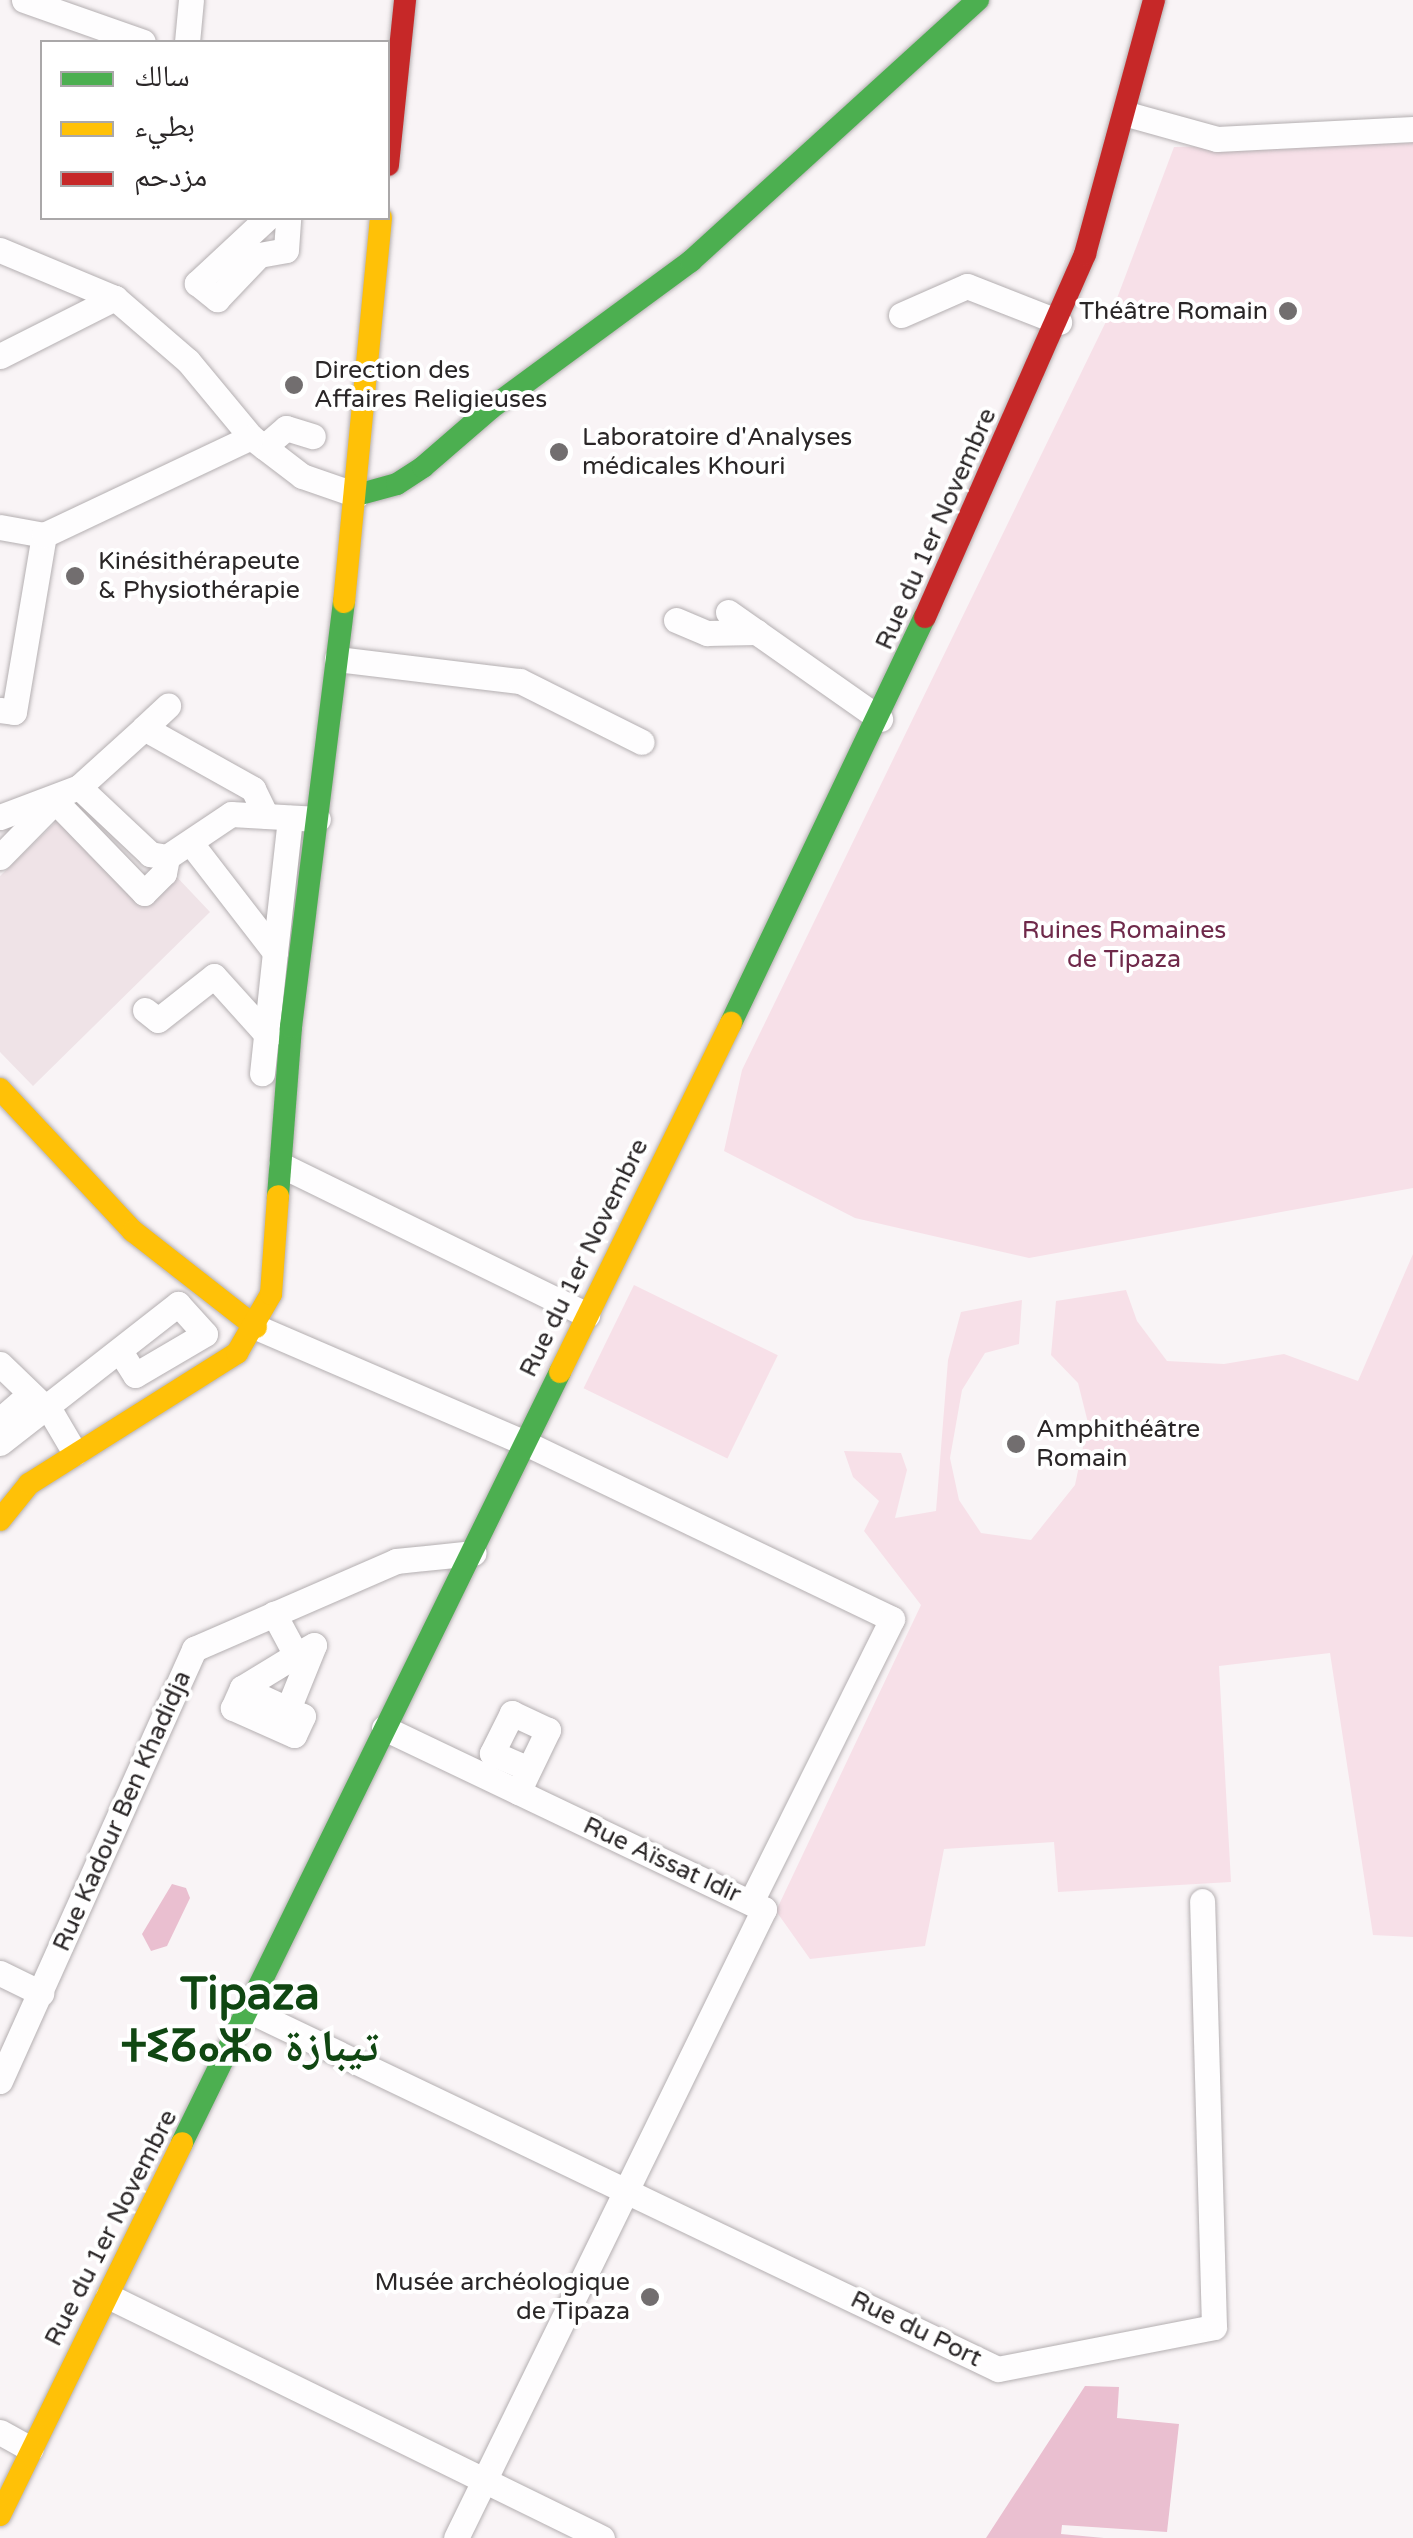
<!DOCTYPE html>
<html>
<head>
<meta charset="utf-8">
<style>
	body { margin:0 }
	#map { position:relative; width:1413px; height:2538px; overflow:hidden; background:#f9f4f6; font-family:"Varela Round","Noto Naskh Arabic","Noto Sans Tifinagh",sans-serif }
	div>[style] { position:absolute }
	.built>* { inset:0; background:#efe3e7 }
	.green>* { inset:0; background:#f7e0e8; transform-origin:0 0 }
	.water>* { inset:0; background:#eabfd0 }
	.roads { filter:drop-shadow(0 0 2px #b4afb1) drop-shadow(0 0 2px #b4afb1) }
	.street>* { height:25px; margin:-12.5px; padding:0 12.5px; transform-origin:12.5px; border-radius:12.5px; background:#fefdfe }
	.fast>* { height:22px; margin:-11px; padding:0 11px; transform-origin:11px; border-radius:11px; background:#4caf50 }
	.slow>* { height:22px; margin:-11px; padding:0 11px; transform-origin:11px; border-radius:11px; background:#ffc107 }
	.jam>* { height:22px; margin:-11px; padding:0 11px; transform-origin:11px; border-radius:11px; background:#c62828 }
	.dots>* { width:28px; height:28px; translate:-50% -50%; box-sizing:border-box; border:5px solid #fff; border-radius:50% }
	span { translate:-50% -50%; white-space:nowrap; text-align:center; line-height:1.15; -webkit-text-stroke:8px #fff; paint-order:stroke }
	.poi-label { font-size:25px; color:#2a2627 }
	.right { translate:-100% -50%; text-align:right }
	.left { translate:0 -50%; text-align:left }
	.street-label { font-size:25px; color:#2a2627 }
	.park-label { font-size:25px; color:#6f294a }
	.town-label { font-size:45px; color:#104712; font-weight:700 }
	.legend { position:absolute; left:40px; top:40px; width:350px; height:180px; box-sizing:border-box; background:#fff; border:2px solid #aaa8a9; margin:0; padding:12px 18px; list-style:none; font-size:30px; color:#2a2627 }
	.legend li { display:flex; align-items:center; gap:20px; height:50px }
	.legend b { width:50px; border:2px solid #aaa8a9 }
</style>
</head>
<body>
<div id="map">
	<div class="built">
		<i style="clip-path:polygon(59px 819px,142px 906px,175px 875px,210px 912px,33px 1086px,0 1052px,0 876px)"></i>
	</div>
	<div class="green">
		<i style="clip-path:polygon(1413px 143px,1413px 1188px,1029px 1258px,855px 1218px,724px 1151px,742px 1070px,1116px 301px,1174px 147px)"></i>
		<i style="clip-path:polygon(1413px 1254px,1413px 1937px,1373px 1935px,1330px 1653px,1219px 1666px,1231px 1882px,1058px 1892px,1054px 1842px,944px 1849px,925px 1946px,810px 1959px,776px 1911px,921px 1605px,864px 1531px,879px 1501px,853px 1477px,844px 1451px,901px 1453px,907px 1470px,895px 1518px,936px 1511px,948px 1360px,961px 1312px,1022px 1300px,1019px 1344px,985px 1353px,962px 1390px,950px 1458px,959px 1500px,981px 1533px,1031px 1540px,1075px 1485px,1088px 1423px,1078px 1383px,1051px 1355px,1056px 1301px,1126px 1290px,1137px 1321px,1167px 1361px,1224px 1364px,1284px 1354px,1358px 1381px)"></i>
		<i style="left:634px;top:1285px;width:160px;height:115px;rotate:26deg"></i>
	</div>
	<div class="water">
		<i style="clip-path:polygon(172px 1884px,186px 1888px,190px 1898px,167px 1946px,151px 1951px,142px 1934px)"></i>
		<i style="clip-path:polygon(1085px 2386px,1119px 2387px,1117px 2418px,1179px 2424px,1167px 2532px,1062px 2525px,1061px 2534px,1104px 2538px,986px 2538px)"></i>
	</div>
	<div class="roads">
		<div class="street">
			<i style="left:24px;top:0;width:126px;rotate:19.4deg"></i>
			<i style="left:187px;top:42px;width:42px;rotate:-84.6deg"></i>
			<i style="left:1127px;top:114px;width:93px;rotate:15.5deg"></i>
			<i style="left:1217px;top:139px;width:196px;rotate:-2.9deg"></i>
			<i style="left:267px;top:218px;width:96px;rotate:137.1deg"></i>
			<i style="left:197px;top:283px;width:26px;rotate:39deg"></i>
			<i style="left:217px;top:299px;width:61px;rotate:-46.3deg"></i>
			<i style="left:259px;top:255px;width:27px;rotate:-10deg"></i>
			<i style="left:286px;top:250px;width:32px;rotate:-86deg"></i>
			<i style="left:0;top:250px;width:125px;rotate:22.7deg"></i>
			<i style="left:115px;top:298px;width:96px;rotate:40.8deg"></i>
			<i style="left:188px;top:361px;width:99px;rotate:50.3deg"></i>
			<i style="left:251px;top:437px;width:64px;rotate:37.4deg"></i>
			<i style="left:302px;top:476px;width:58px;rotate:19.1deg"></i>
			<i style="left:901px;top:315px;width:72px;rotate:-23.7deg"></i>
			<i style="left:967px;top:286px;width:99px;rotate:21.4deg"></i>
			<i style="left:0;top:356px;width:129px;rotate:-26.8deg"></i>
			<i style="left:264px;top:447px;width:29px;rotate:-41deg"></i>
			<i style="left:286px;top:428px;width:28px;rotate:17deg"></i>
			<i style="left:0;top:527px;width:45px;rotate:10.3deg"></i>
			<i style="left:728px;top:612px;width:186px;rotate:35.1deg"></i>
			<i style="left:676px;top:620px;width:34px;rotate:23deg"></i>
			<i style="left:707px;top:633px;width:50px;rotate:-1.1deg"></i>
			<i style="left:337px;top:659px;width:184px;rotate:6.9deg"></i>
			<i style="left:520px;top:681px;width:136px;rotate:26.6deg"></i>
			<i style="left:0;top:710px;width:14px;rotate:8deg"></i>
			<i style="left:14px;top:712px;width:180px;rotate:-80.4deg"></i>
			<i style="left:44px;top:535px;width:229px;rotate:-25.3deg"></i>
			<i style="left:144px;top:728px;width:33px;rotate:-43deg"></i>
			<i style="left:79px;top:787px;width:88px;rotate:-42.2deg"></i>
			<i style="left:144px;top:728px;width:125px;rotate:29.2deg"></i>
			<i style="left:253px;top:789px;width:30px;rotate:64deg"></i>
			<i style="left:0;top:817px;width:85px;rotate:-20.8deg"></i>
			<i style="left:79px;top:787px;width:98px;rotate:43.3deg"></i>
			<i style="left:150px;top:854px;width:17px;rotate:10deg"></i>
			<i style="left:167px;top:857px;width:77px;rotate:-33.9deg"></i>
			<i style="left:231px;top:814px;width:87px;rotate:3.3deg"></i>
			<i style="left:193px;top:846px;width:134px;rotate:52.3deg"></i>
			<i style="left:275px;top:952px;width:122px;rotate:96.1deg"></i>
			<i style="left:0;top:857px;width:78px;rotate:-45.5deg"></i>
			<i style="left:55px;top:801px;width:128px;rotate:45.9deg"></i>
			<i style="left:144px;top:893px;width:28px;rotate:-45deg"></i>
			<i style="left:164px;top:873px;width:16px;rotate:-79deg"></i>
			<i style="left:275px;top:952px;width:135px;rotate:-83.6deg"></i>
			<i style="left:145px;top:1010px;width:16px;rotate:38deg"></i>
			<i style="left:158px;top:1020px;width:71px;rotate:-38.2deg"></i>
			<i style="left:214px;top:976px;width:81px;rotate:48deg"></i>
			<i style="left:281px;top:1165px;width:341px;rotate:26.1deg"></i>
			<i style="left:256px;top:1327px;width:293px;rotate:23.3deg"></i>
			<i style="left:525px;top:1443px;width:407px;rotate:25.6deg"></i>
			<i style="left:892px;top:1619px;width:316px;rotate:116.5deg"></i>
			<i style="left:0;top:1364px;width:72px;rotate:43.9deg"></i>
			<i style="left:52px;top:1414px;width:45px;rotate:59.5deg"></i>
			<i style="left:0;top:1420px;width:37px;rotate:-41deg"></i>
			<i style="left:0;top:1443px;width:226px;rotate:-38deg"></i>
			<i style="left:178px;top:1304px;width:40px;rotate:48deg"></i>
			<i style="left:205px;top:1334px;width:81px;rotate:149.6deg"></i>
			<i style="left:135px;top:1375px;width:25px;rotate:-122deg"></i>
			<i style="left:242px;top:1688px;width:67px;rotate:24.7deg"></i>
			<i style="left:303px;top:1716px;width:21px;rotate:115deg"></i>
			<i style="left:294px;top:1735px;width:67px;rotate:-156.1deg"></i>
			<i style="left:233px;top:1708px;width:22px;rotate:-66deg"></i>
			<i style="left:242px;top:1688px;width:63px;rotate:-31.4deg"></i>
			<i style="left:296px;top:1655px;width:47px;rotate:-118.2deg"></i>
			<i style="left:288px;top:1709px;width:69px;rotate:-67.9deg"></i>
			<i style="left:314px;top:1645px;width:21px;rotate:151deg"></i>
			<i style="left:296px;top:1655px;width:15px;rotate:62deg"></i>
			<i style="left:384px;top:1728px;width:421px;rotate:25.5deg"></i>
			<i style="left:764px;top:1909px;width:700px;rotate:116.09deg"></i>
			<i style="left:518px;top:1792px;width:69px;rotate:-64.2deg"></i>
			<i style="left:548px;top:1730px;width:40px;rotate:-155deg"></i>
			<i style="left:512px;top:1713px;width:45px;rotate:116.6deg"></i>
			<i style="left:492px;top:1753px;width:40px;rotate:23.4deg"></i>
			<i style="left:0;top:1973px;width:46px;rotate:26deg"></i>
			<i style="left:250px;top:2011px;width:829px;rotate:25.58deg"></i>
			<i style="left:998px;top:2369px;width:220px;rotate:-11deg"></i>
			<i style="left:1214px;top:2327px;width:426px;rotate:-91.6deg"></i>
			<i style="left:0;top:2081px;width:474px;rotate:-65.8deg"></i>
			<i style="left:194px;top:1649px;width:220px;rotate:-23.5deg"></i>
			<i style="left:396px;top:1561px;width:78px;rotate:-5.9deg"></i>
			<i style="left:108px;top:2296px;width:550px;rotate:26.1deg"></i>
			<i style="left:0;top:2432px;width:35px;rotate:29deg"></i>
		</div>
		<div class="fast">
			<i style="left:357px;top:495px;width:41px;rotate:-15.4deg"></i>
			<i style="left:397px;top:484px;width:31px;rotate:-33deg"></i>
			<i style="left:423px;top:467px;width:90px;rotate:-40.9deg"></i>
			<i style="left:491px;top:408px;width:248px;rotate:-36.3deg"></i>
			<i style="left:691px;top:261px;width:388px;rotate:-42.3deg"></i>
			<i style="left:731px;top:1023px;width:450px;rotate:-64.5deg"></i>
			<i style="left:278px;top:1196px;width:169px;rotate:-85.6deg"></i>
			<i style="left:291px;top:1027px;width:428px;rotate:-82.9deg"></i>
			<i style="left:182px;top:2143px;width:859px;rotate:-63.88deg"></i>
		</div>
		<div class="slow">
			<i style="left:344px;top:602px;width:386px;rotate:-84.5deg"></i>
			<i style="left:0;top:1089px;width:195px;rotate:46.9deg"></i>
			<i style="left:133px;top:1231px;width:156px;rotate:38deg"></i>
			<i style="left:560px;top:1372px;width:389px;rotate:-63.9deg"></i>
			<i style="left:0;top:1520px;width:46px;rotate:-51.1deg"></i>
			<i style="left:29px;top:1484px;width:246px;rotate:-32.2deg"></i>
			<i style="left:237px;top:1353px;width:68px;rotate:-60deg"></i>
			<i style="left:271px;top:1294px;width:98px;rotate:-85.9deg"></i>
			<i style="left:0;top:2515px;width:414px;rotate:-63.9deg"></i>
		</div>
		<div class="jam">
			<i style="left:388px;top:165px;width:166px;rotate:-84.1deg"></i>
			<i style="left:925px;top:617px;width:397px;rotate:-66.2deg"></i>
			<i style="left:1085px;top:254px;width:263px;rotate:-74.8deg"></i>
		</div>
	</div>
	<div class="dots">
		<i style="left:1288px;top:311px;background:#726e6f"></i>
		<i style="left:294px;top:385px;background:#726e6f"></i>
		<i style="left:559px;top:452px;background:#726e6f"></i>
		<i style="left:75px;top:576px;background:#726e6f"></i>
		<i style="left:1016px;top:1444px;background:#726e6f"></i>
		<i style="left:650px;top:2297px;background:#726e6f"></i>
	</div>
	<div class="poi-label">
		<span class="right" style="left:1268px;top:311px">Théâtre Romain</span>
		<span class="left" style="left:314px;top:385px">Direction des<br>Affaires Religieuses</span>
		<span class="left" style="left:582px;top:452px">Laboratoire d'Analyses<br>médicales Khouri</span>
		<span class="left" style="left:98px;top:576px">Kinésithérapeute<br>&amp; Physiothérapie</span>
		<span class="left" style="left:1036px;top:1444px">Amphithéâtre<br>Romain</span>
		<span class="right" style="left:630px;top:2297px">Musée archéologique<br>de Tipaza</span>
	</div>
	<div class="street-label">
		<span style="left:936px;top:529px;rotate:-66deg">Rue du 1er Novembre</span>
		<span style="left:584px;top:1258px;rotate:-64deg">Rue du 1er Novembre</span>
		<span style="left:122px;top:1811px;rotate:-66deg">Rue Kadour Ben Khadidja</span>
		<span style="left:662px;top:1860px;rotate:25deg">Rue Aïssat Idir</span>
		<span style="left:111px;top:2228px;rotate:-63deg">Rue du 1er Novembre</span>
		<span style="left:916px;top:2329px;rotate:26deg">Rue du Port</span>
	</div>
	<div class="park-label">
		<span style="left:1124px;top:945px">Ruines Romaines<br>de Tipaza</span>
	</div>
	<div class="town-label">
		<span style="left:250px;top:2022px">Tipaza<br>ⵜⵉⵒⴰⵣⴰ تيبازة</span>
	</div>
	<ul class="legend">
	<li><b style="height:12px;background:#4caf50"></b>سالك</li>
	<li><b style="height:12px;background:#ffc107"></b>بطيء</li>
	<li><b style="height:12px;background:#c62828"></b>مزدحم</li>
	</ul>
</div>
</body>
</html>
